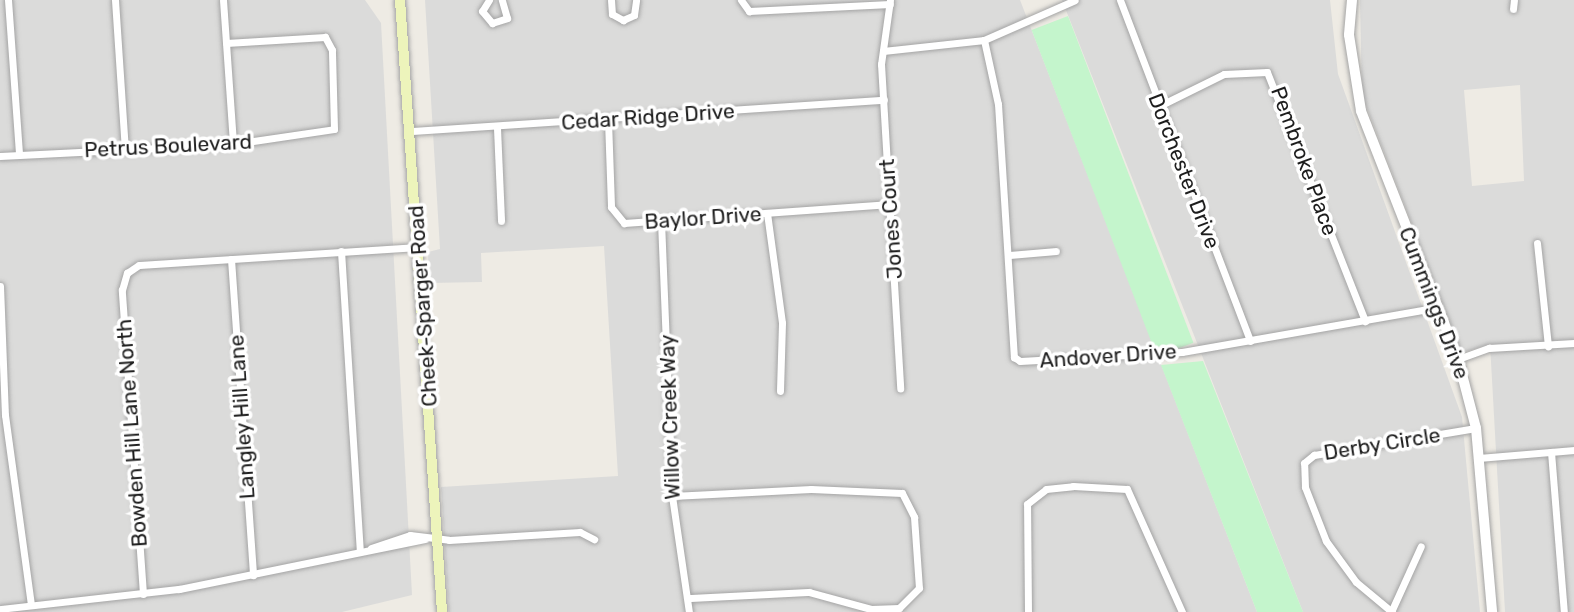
<!DOCTYPE html>
<html>
<head>
<meta charset="utf-8">
<style>
	body { margin:0 }
	#map { position:relative; width:1574px; height:612px; overflow:hidden; background:#eeebe4; font-family:Rubik,sans-serif }
	div>[style] { position:absolute }
	.residential>* { inset:0; background:#dbdbda }
	.park>* { inset:0; background:#c4f5cc; transform-origin:0 0 }
	.roads { filter:drop-shadow(0 0 2px #a4a4a4) drop-shadow(0 0 2px #a4a4a4) }
	.minor>* { height:7px; margin:-3.5px; padding:0 3.5px; transform-origin:3.5px; border-radius:3.5px; background:#fff }
	.tertiary>* { height:10px; margin:-5px; padding:0 5px; transform-origin:5px; border-radius:5px; background:#fff }
	.secondary>* { height:10px; margin:-5px; padding:0 5px; transform-origin:5px; border-radius:5px; background:#edf4bb }
	span { translate:-50% -50%; white-space:nowrap; text-align:center; line-height:1.15; -webkit-text-stroke:7px #fff; paint-order:stroke }
	.street-label { font-size:21px; color:#1d1d1d }
</style>
</head>
<body>
<div id="map">
	<div class="residential">
		<i style="clip-path:polygon(0 0,365px 0,381px 23px,412px 595px,342px 612px,0 612px)"></i>
		<i style="clip-path:polygon(425px 0,1020px 0,1257px 612px,449px 612px,441px 487px,618px 476px,604px 246px,481px 253px,482px 282px,429px 283px,428px 252px,440px 249px)"></i>
		<i style="clip-path:polygon(1062px 0,1330px 0,1338px 74px,1462px 417px,1480px 612px,1303px 612px)"></i>
		<i style="clip-path:polygon(evenodd,1360px 0,1574px 0,1574px 612px,1505px 612px,1490px 344px,1462px 353px,1362px 95px,1360px 0,1520px 85px,1524px 181px,1472px 186px,1464px 90px,1520px 85px)"></i>
	</div>
	<div class="park">
		<i style="left:1068px;top:16px;width:350px;height:39px;rotate:69deg"></i>
		<i style="clip-path:polygon(1203px 361px,1303px 612px,1257px 612px,1161px 365px)"></i>
	</div>
	<div class="roads">
		<div class="minor">
			<i style="left:8px;top:0;width:155px;rotate:85.9deg"></i>
			<i style="left:115px;top:0;width:149px;rotate:86.2deg"></i>
			<i style="left:223px;top:0;width:144px;rotate:86deg"></i>
			<i style="left:489px;top:0;width:13px;rotate:122deg"></i>
			<i style="left:482px;top:11px;width:16px;rotate:50deg"></i>
			<i style="left:492px;top:23px;width:16px;rotate:-18deg"></i>
			<i style="left:507px;top:18px;width:19px;rotate:-106deg"></i>
			<i style="left:611px;top:0;width:14px;rotate:86deg"></i>
			<i style="left:612px;top:14px;width:13px;rotate:29deg"></i>
			<i style="left:623px;top:20px;width:12px;rotate:-24deg"></i>
			<i style="left:634px;top:15px;width:15px;rotate:-82deg"></i>
			<i style="left:741px;top:0;width:14px;rotate:54deg"></i>
			<i style="left:749px;top:11px;width:141px;rotate:-2.8deg"></i>
			<i style="left:890px;top:0;width:65px;rotate:98deg"></i>
			<i style="left:881px;top:64px;width:325px;rotate:86.6deg"></i>
			<i style="left:1120px;top:0;width:365px;rotate:69.1deg"></i>
			<i style="left:1513px;top:9px;width:9px;rotate:-84deg"></i>
			<i style="left:984px;top:40px;width:66px;rotate:77.7deg"></i>
			<i style="left:998px;top:104px;width:254px;rotate:86.4deg"></i>
			<i style="left:1014px;top:357px;width:7px;rotate:34deg"></i>
			<i style="left:1020px;top:361px;width:162px;rotate:-3.2deg"></i>
			<i style="left:1182px;top:352px;width:257px;rotate:-9.9deg"></i>
			<i style="left:883px;top:51px;width:102px;rotate:-6.2deg"></i>
			<i style="left:984px;top:40px;width:99px;rotate:-23.7deg"></i>
			<i style="left:1159px;top:106px;width:72px;rotate:-26.2deg"></i>
			<i style="left:1224px;top:74px;width:43px;rotate:-2.7deg"></i>
			<i style="left:1267px;top:72px;width:268px;rotate:68.5deg"></i>
			<i style="left:608px;top:120px;width:87px;rotate:88deg"></i>
			<i style="left:611px;top:207px;width:21px;rotate:51deg"></i>
			<i style="left:624px;top:223px;width:267px;rotate:-4.1deg"></i>
			<i style="left:497px;top:128px;width:93px;rotate:87.5deg"></i>
			<i style="left:412px;top:131px;width:473px;rotate:-3.8deg"></i>
			<i style="left:0;top:156px;width:233px;rotate:-2.9deg"></i>
			<i style="left:233px;top:144px;width:102px;rotate:-8.4deg"></i>
			<i style="left:334px;top:129px;width:79px;rotate:-91.5deg"></i>
			<i style="left:332px;top:50px;width:15px;rotate:-118deg"></i>
			<i style="left:325px;top:37px;width:99px;rotate:176.5deg"></i>
			<i style="left:767px;top:213px;width:111px;rotate:82.2deg"></i>
			<i style="left:782px;top:323px;width:68px;rotate:91.7deg"></i>
			<i style="left:661px;top:221px;width:275px;rotate:87.7deg"></i>
			<i style="left:672px;top:496px;width:117px;rotate:81.7deg"></i>
			<i style="left:1537px;top:243px;width:104px;rotate:83.9deg"></i>
			<i style="left:341px;top:251px;width:300px;rotate:86.4deg"></i>
			<i style="left:1010px;top:255px;width:46px;rotate:-5deg"></i>
			<i style="left:231px;top:259px;width:317px;rotate:86deg"></i>
			<i style="left:0;top:286px;width:129px;rotate:87.8deg"></i>
			<i style="left:5px;top:415px;width:191px;rotate:82.2deg"></i>
			<i style="left:1458px;top:359px;width:33px;rotate:-20deg"></i>
			<i style="left:1489px;top:348px;width:85px;rotate:-3.4deg"></i>
			<i style="left:1551px;top:452px;width:161px;rotate:85.4deg"></i>
			<i style="left:1479px;top:458px;width:95px;rotate:-4.8deg"></i>
			<i style="left:672px;top:496px;width:139px;rotate:-2.9deg"></i>
			<i style="left:811px;top:489px;width:91px;rotate:2.5deg"></i>
			<i style="left:902px;top:493px;width:27px;rotate:63deg"></i>
			<i style="left:914px;top:517px;width:71px;rotate:86deg"></i>
			<i style="left:919px;top:588px;width:28px;rotate:135deg"></i>
			<i style="left:899px;top:608px;width:28px;rotate:178deg"></i>
			<i style="left:871px;top:609px;width:64px;rotate:-164.7deg"></i>
			<i style="left:809px;top:592px;width:120px;rotate:177.1deg"></i>
			<i style="left:371px;top:548px;width:41px;rotate:-18.4deg"></i>
			<i style="left:410px;top:535px;width:39px;rotate:7deg"></i>
			<i style="left:449px;top:540px;width:131px;rotate:-3.5deg"></i>
			<i style="left:580px;top:532px;width:16px;rotate:27deg"></i>
			<i style="left:143px;top:594px;width:305px;rotate:-94deg"></i>
			<i style="left:122px;top:290px;width:18px;rotate:-74deg"></i>
			<i style="left:127px;top:273px;width:14px;rotate:-34deg"></i>
			<i style="left:139px;top:265px;width:280px;rotate:-3.7deg"></i>
			<i style="left:0;top:609px;width:180px;rotate:-6.4deg"></i>
			<i style="left:179px;top:589px;width:251px;rotate:-11.5deg"></i>
			<i style="left:1028px;top:612px;width:108px;rotate:-90.5deg"></i>
			<i style="left:1027px;top:504px;width:24px;rotate:-38deg"></i>
			<i style="left:1046px;top:489px;width:27px;rotate:-6deg"></i>
			<i style="left:1073px;top:486px;width:54px;rotate:3.2deg"></i>
			<i style="left:1127px;top:489px;width:135px;rotate:65.9deg"></i>
			<i style="left:1391px;top:612px;width:72px;rotate:-65.6deg"></i>
			<i style="left:1392px;top:612px;width:47px;rotate:-140.2deg"></i>
			<i style="left:1356px;top:582px;width:51px;rotate:-126.2deg"></i>
			<i style="left:1326px;top:541px;width:58px;rotate:-111.3deg"></i>
			<i style="left:1305px;top:487px;width:24px;rotate:-92deg"></i>
			<i style="left:1304px;top:463px;width:13px;rotate:-39deg"></i>
			<i style="left:1314px;top:455px;width:164px;rotate:-9.5deg"></i>
		</div>
		<div class="tertiary">
			<i style="left:1352px;top:0;width:35px;rotate:95deg"></i>
			<i style="left:1349px;top:35px;width:77px;rotate:81deg"></i>
			<i style="left:1361px;top:111px;width:266px;rotate:68.6deg"></i>
			<i style="left:1458px;top:359px;width:71px;rotate:75.4deg"></i>
			<i style="left:1476px;top:428px;width:185px;rotate:85deg"></i>
		</div>
		<div class="secondary">
			<i style="left:400px;top:0;width:613px;rotate:86.07deg"></i>
		</div>
	</div>
	<div class="street-label">
		<span style="left:648px;top:117px;rotate:-4deg">Cedar Ridge Drive</span>
		<span style="left:168px;top:146px;rotate:-3deg">Petrus Boulevard</span>
		<span style="left:1304px;top:161px;rotate:70deg">Pembroke Place</span>
		<span style="left:1184px;top:171px;rotate:69deg">Dorchester Drive</span>
		<span style="left:703px;top:218px;rotate:-4deg">Baylor Drive</span>
		<span style="left:891px;top:219px;rotate:-94deg">Jones Court</span>
		<span style="left:1434px;top:303px;rotate:69deg">Cummings Drive</span>
		<span style="left:423px;top:306px;rotate:-94deg">Cheek-Sparger Road</span>
		<span style="left:1108px;top:356px;rotate:-4deg">Andover Drive</span>
		<span style="left:242px;top:417px;rotate:-94deg">Langley Hill Lane</span>
		<span style="left:670px;top:417px;rotate:-92deg">Willow Creek Way</span>
		<span style="left:132px;top:433px;rotate:-94deg">Bowden Hill Lane North</span>
		<span style="left:1382px;top:444px;rotate:-9deg">Derby Circle</span>
	</div>
</div>
</body>
</html>
